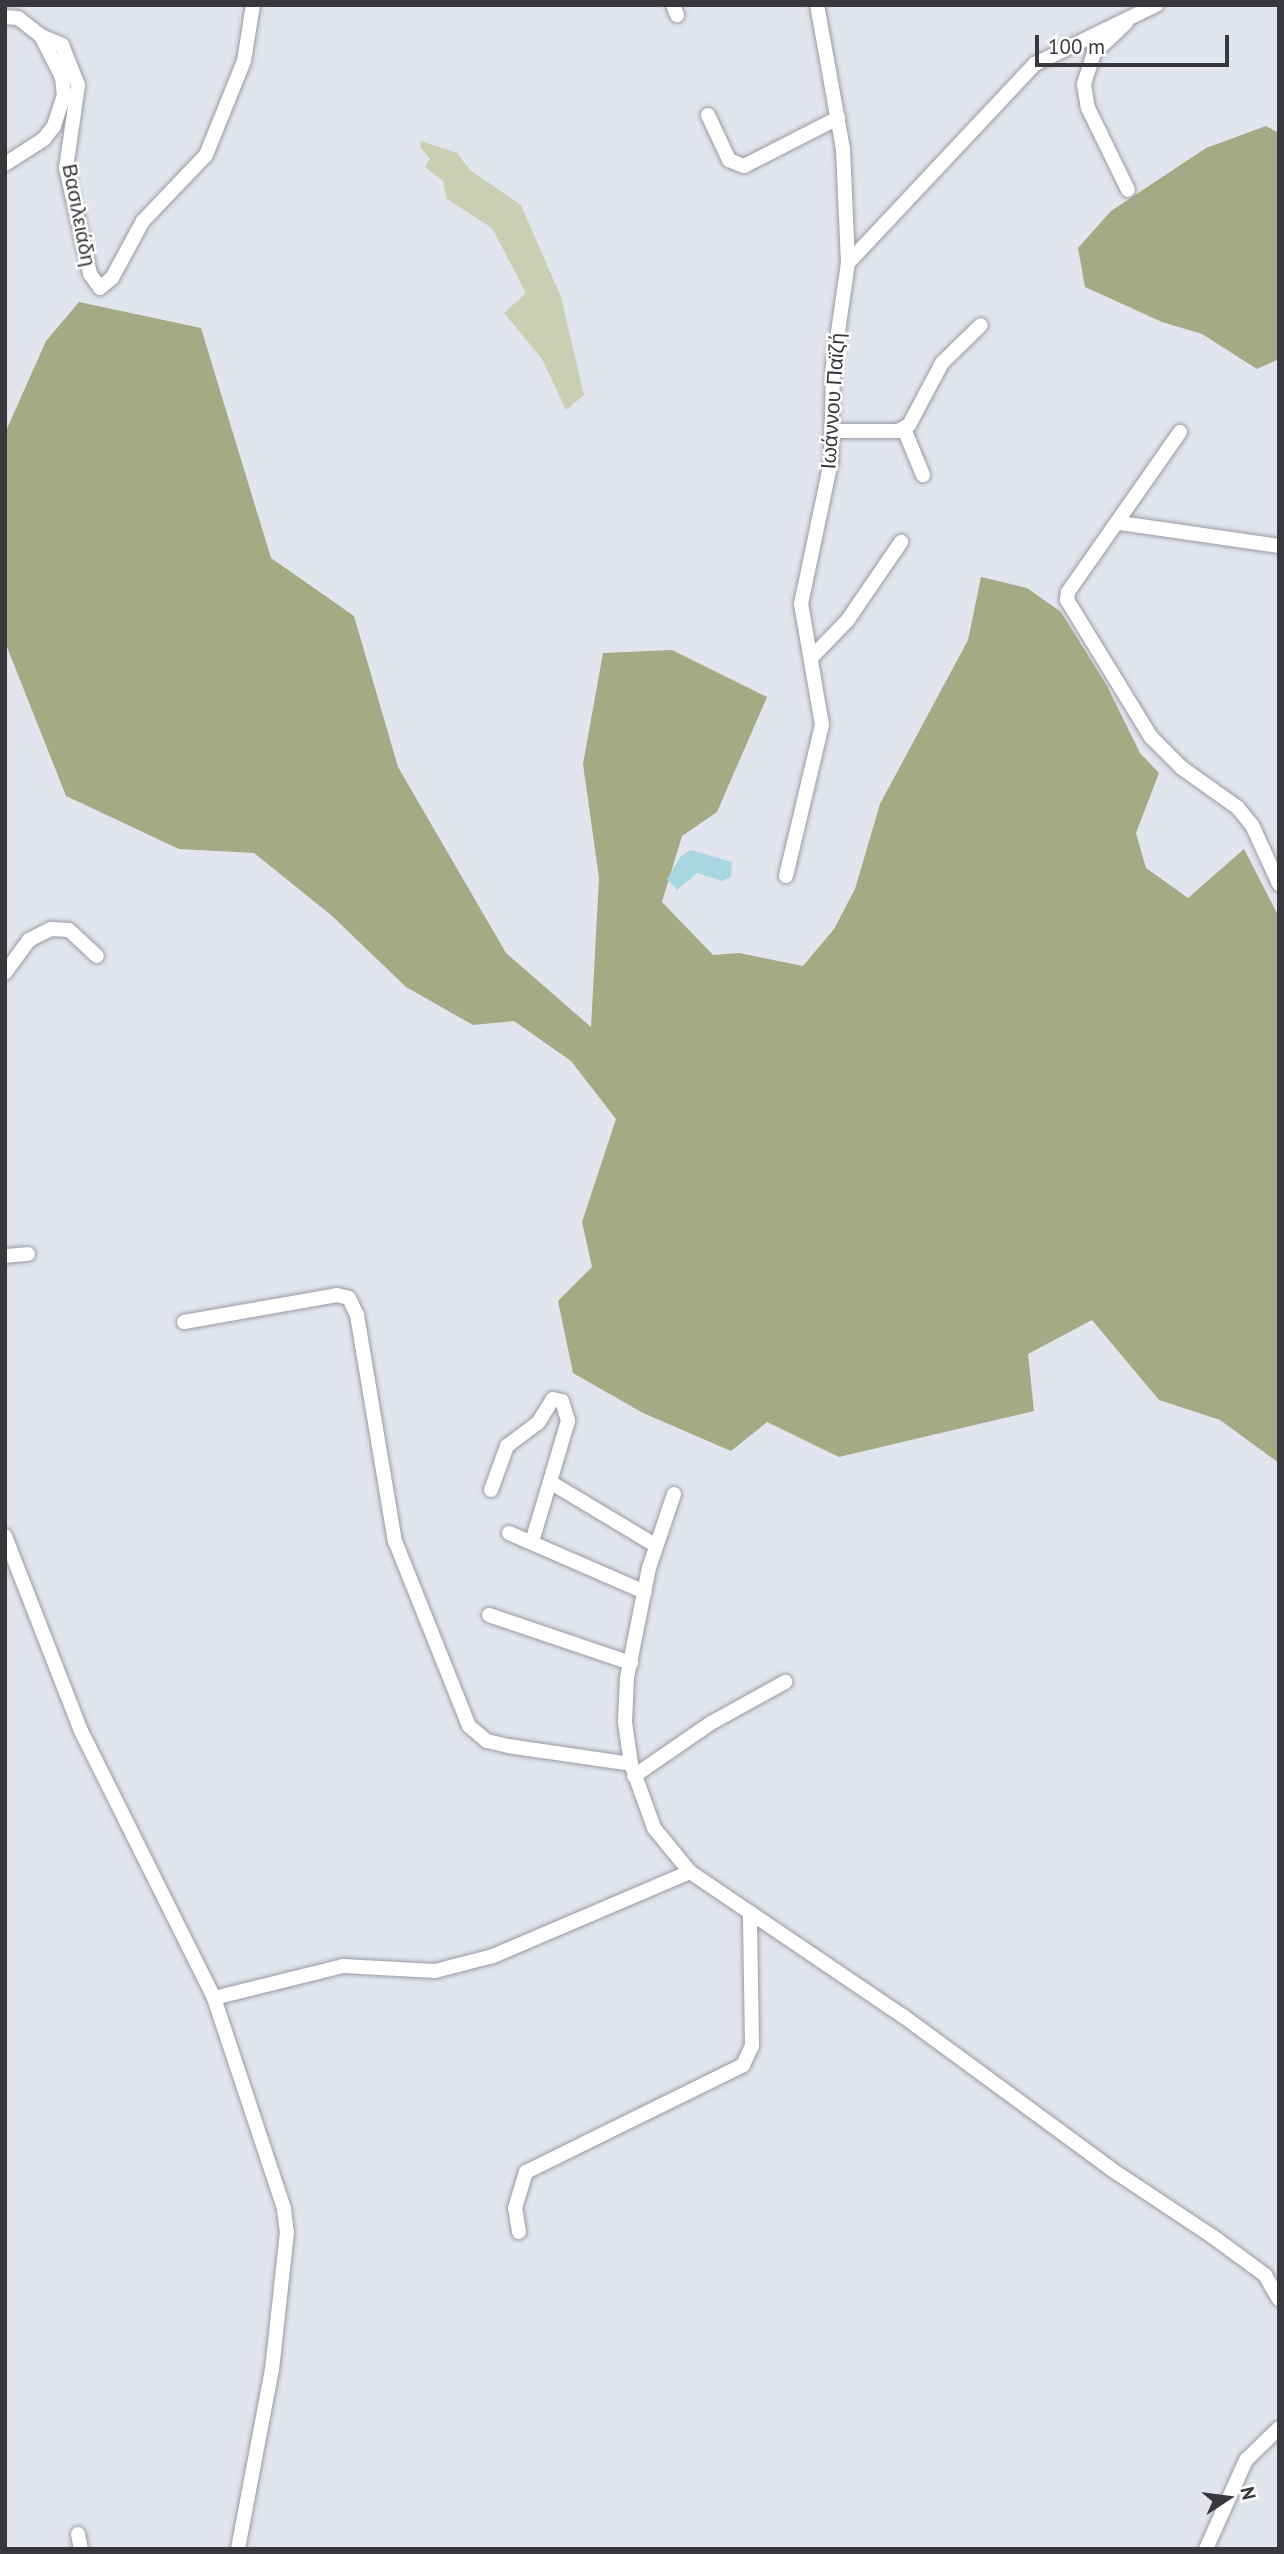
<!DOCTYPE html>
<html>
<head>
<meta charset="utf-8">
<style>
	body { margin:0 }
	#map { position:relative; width:1284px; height:2554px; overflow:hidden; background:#e3e5ee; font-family:"PT Sans",sans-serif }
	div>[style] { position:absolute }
	.green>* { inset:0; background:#caceb2 }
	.forest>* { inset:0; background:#a5aa85 }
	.water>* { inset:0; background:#a8d7e2 }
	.roads { filter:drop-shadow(0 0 2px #999ba4) drop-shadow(0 0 2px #999ba4) }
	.street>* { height:14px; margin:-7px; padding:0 7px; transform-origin:7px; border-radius:7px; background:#fff }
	span { translate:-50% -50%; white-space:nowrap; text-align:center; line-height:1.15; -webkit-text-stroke:5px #fff; paint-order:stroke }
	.street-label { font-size:21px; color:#38383c }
	.frame { position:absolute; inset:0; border:7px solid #38383c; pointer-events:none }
	.north { position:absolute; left:1193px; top:2463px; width:70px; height:70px; -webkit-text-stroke:5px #fff; paint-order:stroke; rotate:77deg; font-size:19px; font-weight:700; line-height:28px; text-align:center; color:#38383c }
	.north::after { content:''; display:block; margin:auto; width:24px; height:32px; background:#38383c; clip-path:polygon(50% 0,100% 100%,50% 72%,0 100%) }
	.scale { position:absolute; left:1035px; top:35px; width:194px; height:32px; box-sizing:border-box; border:4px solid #38383c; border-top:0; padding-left:9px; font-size:21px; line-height:24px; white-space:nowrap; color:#38383c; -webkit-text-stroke:5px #fff; paint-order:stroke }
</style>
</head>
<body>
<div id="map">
	<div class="green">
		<i style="clip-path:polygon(421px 141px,457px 153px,470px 170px,521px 205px,561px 297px,584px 395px,566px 410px,542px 359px,504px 313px,526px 293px,492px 228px,447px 199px,443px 181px,425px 167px,430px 159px,420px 147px)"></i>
	</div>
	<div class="forest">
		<i style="clip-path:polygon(1266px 126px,1279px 133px,1279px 359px,1257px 369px,1202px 334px,1162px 322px,1085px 287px,1078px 248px,1111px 211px,1206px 148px)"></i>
		<i style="clip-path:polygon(79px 302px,201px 328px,271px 558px,354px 616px,398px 767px,506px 953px,591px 1027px,599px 878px,583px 764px,603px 653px,672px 650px,767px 697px,717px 812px,682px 836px,662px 902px,713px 955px,739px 953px,803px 966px,834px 929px,855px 889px,880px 804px,968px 640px,981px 577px,1027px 588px,1061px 612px,1106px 684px,1140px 753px,1159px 773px,1136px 833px,1146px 868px,1188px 898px,1244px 849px,1279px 917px,1279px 1463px,1220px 1420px,1159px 1400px,1092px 1320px,1028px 1354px,1034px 1411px,839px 1457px,767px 1422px,731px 1451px,643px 1413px,573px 1373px,558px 1301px,592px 1267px,582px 1222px,616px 1119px,571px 1061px,514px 1021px,473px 1025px,406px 987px,331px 915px,254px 853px,179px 849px,66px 796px,5px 642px,5px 433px,46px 341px)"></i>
	</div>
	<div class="water">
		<i style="clip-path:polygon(691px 850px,732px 862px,731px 877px,722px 881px,697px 873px,677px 890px,667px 879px,681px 856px)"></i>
	</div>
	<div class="roads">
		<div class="street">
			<i style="left:673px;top:5px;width:11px;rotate:68deg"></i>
			<i style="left:5px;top:17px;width:13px;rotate:4deg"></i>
			<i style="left:18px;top:18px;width:29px;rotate:38deg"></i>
			<i style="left:41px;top:36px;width:46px;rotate:62.9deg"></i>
			<i style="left:62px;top:77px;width:18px;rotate:84deg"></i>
			<i style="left:64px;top:95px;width:33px;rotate:108deg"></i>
			<i style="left:54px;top:126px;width:16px;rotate:128deg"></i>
			<i style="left:44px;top:139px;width:46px;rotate:147.3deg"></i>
			<i style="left:1126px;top:23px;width:44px;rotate:136.8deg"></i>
			<i style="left:1094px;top:53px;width:33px;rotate:108deg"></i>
			<i style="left:1084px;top:84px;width:24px;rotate:81deg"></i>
			<i style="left:1088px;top:108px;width:91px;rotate:64deg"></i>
			<i style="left:41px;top:36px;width:23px;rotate:23deg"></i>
			<i style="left:62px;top:45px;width:43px;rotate:68.2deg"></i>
			<i style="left:78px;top:85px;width:84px;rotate:98.2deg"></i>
			<i style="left:66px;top:168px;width:109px;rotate:77.2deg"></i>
			<i style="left:90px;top:274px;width:17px;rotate:54deg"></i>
			<i style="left:100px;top:288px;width:16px;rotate:-40deg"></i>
			<i style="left:112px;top:278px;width:65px;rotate:-61.5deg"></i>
			<i style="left:143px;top:221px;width:91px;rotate:-46.3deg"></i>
			<i style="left:206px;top:155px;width:101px;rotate:-68deg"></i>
			<i style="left:244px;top:61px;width:57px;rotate:-80.9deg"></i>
			<i style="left:708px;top:115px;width:50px;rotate:65deg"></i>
			<i style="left:729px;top:160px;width:16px;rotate:22deg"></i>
			<i style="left:744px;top:166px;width:106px;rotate:-27.1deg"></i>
			<i style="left:848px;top:263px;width:273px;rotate:-46.8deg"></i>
			<i style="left:1035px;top:64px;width:135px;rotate:-26deg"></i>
			<i style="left:904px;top:429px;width:50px;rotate:67.6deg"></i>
			<i style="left:834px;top:431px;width:64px"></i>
			<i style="left:898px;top:431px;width:13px;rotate:-29deg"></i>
			<i style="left:909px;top:425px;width:70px;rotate:-62deg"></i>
			<i style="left:942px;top:363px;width:54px;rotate:-44.3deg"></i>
			<i style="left:1180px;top:432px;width:195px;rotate:125deg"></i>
			<i style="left:1068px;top:592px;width:8px;rotate:97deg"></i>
			<i style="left:1067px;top:600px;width:161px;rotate:58.5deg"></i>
			<i style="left:1151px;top:737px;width:44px;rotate:45deg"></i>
			<i style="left:1182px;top:768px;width:69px;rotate:35.5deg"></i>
			<i style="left:1238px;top:808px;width:22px;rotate:51deg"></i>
			<i style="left:1252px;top:825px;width:65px;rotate:65.4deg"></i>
			<i style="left:1120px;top:523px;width:161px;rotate:8.2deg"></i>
			<i style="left:811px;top:658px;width:52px;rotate:-45.8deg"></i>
			<i style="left:847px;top:621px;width:96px;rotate:-55.6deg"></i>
			<i style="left:786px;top:876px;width:155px;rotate:-76.6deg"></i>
			<i style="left:822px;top:725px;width:123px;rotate:-99.8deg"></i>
			<i style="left:801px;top:604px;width:145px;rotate:-78.1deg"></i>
			<i style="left:831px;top:462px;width:96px;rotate:-88.8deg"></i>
			<i style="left:833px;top:366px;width:104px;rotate:-81.7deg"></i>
			<i style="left:848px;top:263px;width:114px;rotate:-92.5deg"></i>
			<i style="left:843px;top:149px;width:146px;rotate:-100.2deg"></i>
			<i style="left:5px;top:973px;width:41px;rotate:-54deg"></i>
			<i style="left:29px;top:940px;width:25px;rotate:-27deg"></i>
			<i style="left:51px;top:929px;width:18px;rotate:3deg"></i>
			<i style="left:69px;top:930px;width:38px;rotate:43deg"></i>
			<i style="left:5px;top:1256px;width:23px;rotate:-5deg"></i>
			<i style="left:184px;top:1322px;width:155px;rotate:-10deg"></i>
			<i style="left:337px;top:1295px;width:12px;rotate:14deg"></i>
			<i style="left:349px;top:1298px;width:19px;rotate:65deg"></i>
			<i style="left:357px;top:1315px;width:229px;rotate:80.5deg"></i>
			<i style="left:395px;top:1541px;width:199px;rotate:68.2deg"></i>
			<i style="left:469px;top:1726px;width:23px;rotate:40deg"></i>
			<i style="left:487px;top:1741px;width:22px;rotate:13deg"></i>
			<i style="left:508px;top:1746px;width:124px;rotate:8.3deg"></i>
			<i style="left:631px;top:1764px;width:68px;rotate:70.2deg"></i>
			<i style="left:654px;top:1828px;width:57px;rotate:50.7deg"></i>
			<i style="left:550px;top:1482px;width:122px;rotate:31deg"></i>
			<i style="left:491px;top:1490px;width:47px;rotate:-70deg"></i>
			<i style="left:507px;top:1446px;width:39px;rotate:-37deg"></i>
			<i style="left:538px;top:1423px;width:28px;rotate:-58deg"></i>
			<i style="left:553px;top:1399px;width:9px;rotate:13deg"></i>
			<i style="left:562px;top:1401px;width:21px;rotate:73deg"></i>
			<i style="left:568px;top:1421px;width:126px;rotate:106.6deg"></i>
			<i style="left:509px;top:1533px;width:148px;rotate:23.5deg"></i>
			<i style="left:5px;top:1536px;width:209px;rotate:68.7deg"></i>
			<i style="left:81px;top:1731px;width:298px;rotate:63.5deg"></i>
			<i style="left:214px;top:1998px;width:222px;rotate:71.6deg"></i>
			<i style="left:284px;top:2209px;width:23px;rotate:83deg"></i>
			<i style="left:287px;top:2232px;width:138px;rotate:96.2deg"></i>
			<i style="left:272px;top:2369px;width:183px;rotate:100.7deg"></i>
			<i style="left:489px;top:1615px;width:150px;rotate:18.7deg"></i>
			<i style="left:631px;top:1764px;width:42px;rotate:-98.1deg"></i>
			<i style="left:625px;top:1722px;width:44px;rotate:-87.4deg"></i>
			<i style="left:627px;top:1678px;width:112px;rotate:-78.7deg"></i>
			<i style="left:649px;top:1568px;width:78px;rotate:-71.3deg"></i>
			<i style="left:634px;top:1776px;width:93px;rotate:-34.5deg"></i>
			<i style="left:711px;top:1723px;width:85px;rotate:-29deg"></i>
			<i style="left:214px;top:1998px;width:133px;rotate:-13.9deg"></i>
			<i style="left:343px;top:1966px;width:92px;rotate:3.1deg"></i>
			<i style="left:435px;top:1971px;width:60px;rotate:-14.5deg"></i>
			<i style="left:493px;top:1956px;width:214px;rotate:-23.1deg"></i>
			<i style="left:690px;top:1872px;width:257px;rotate:34.1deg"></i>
			<i style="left:903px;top:2016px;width:258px;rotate:36.3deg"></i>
			<i style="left:1111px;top:2169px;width:121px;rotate:33.6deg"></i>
			<i style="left:1212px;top:2236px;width:66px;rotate:36.3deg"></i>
			<i style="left:1265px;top:2275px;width:28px;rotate:60deg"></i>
			<i style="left:519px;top:2232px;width:24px;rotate:-99deg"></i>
			<i style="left:515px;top:2208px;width:38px;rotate:-73deg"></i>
			<i style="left:526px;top:2172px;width:242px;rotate:-26.2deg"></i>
			<i style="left:743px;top:2065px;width:21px;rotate:-65deg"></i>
			<i style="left:752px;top:2046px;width:133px;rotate:-90.9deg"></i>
			<i style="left:78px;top:2534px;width:15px;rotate:79deg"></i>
			<i style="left:1206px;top:2549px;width:98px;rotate:-65.8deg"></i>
			<i style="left:1246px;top:2460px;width:46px;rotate:-44.1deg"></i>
		</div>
	</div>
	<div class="street-label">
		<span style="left:79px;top:215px;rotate:79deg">Βασιλειάδη</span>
		<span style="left:833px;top:401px;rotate:-86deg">Ιωάννου Παϊζή</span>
	</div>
	<div class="frame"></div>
	<div class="north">N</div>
	<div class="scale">100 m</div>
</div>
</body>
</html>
